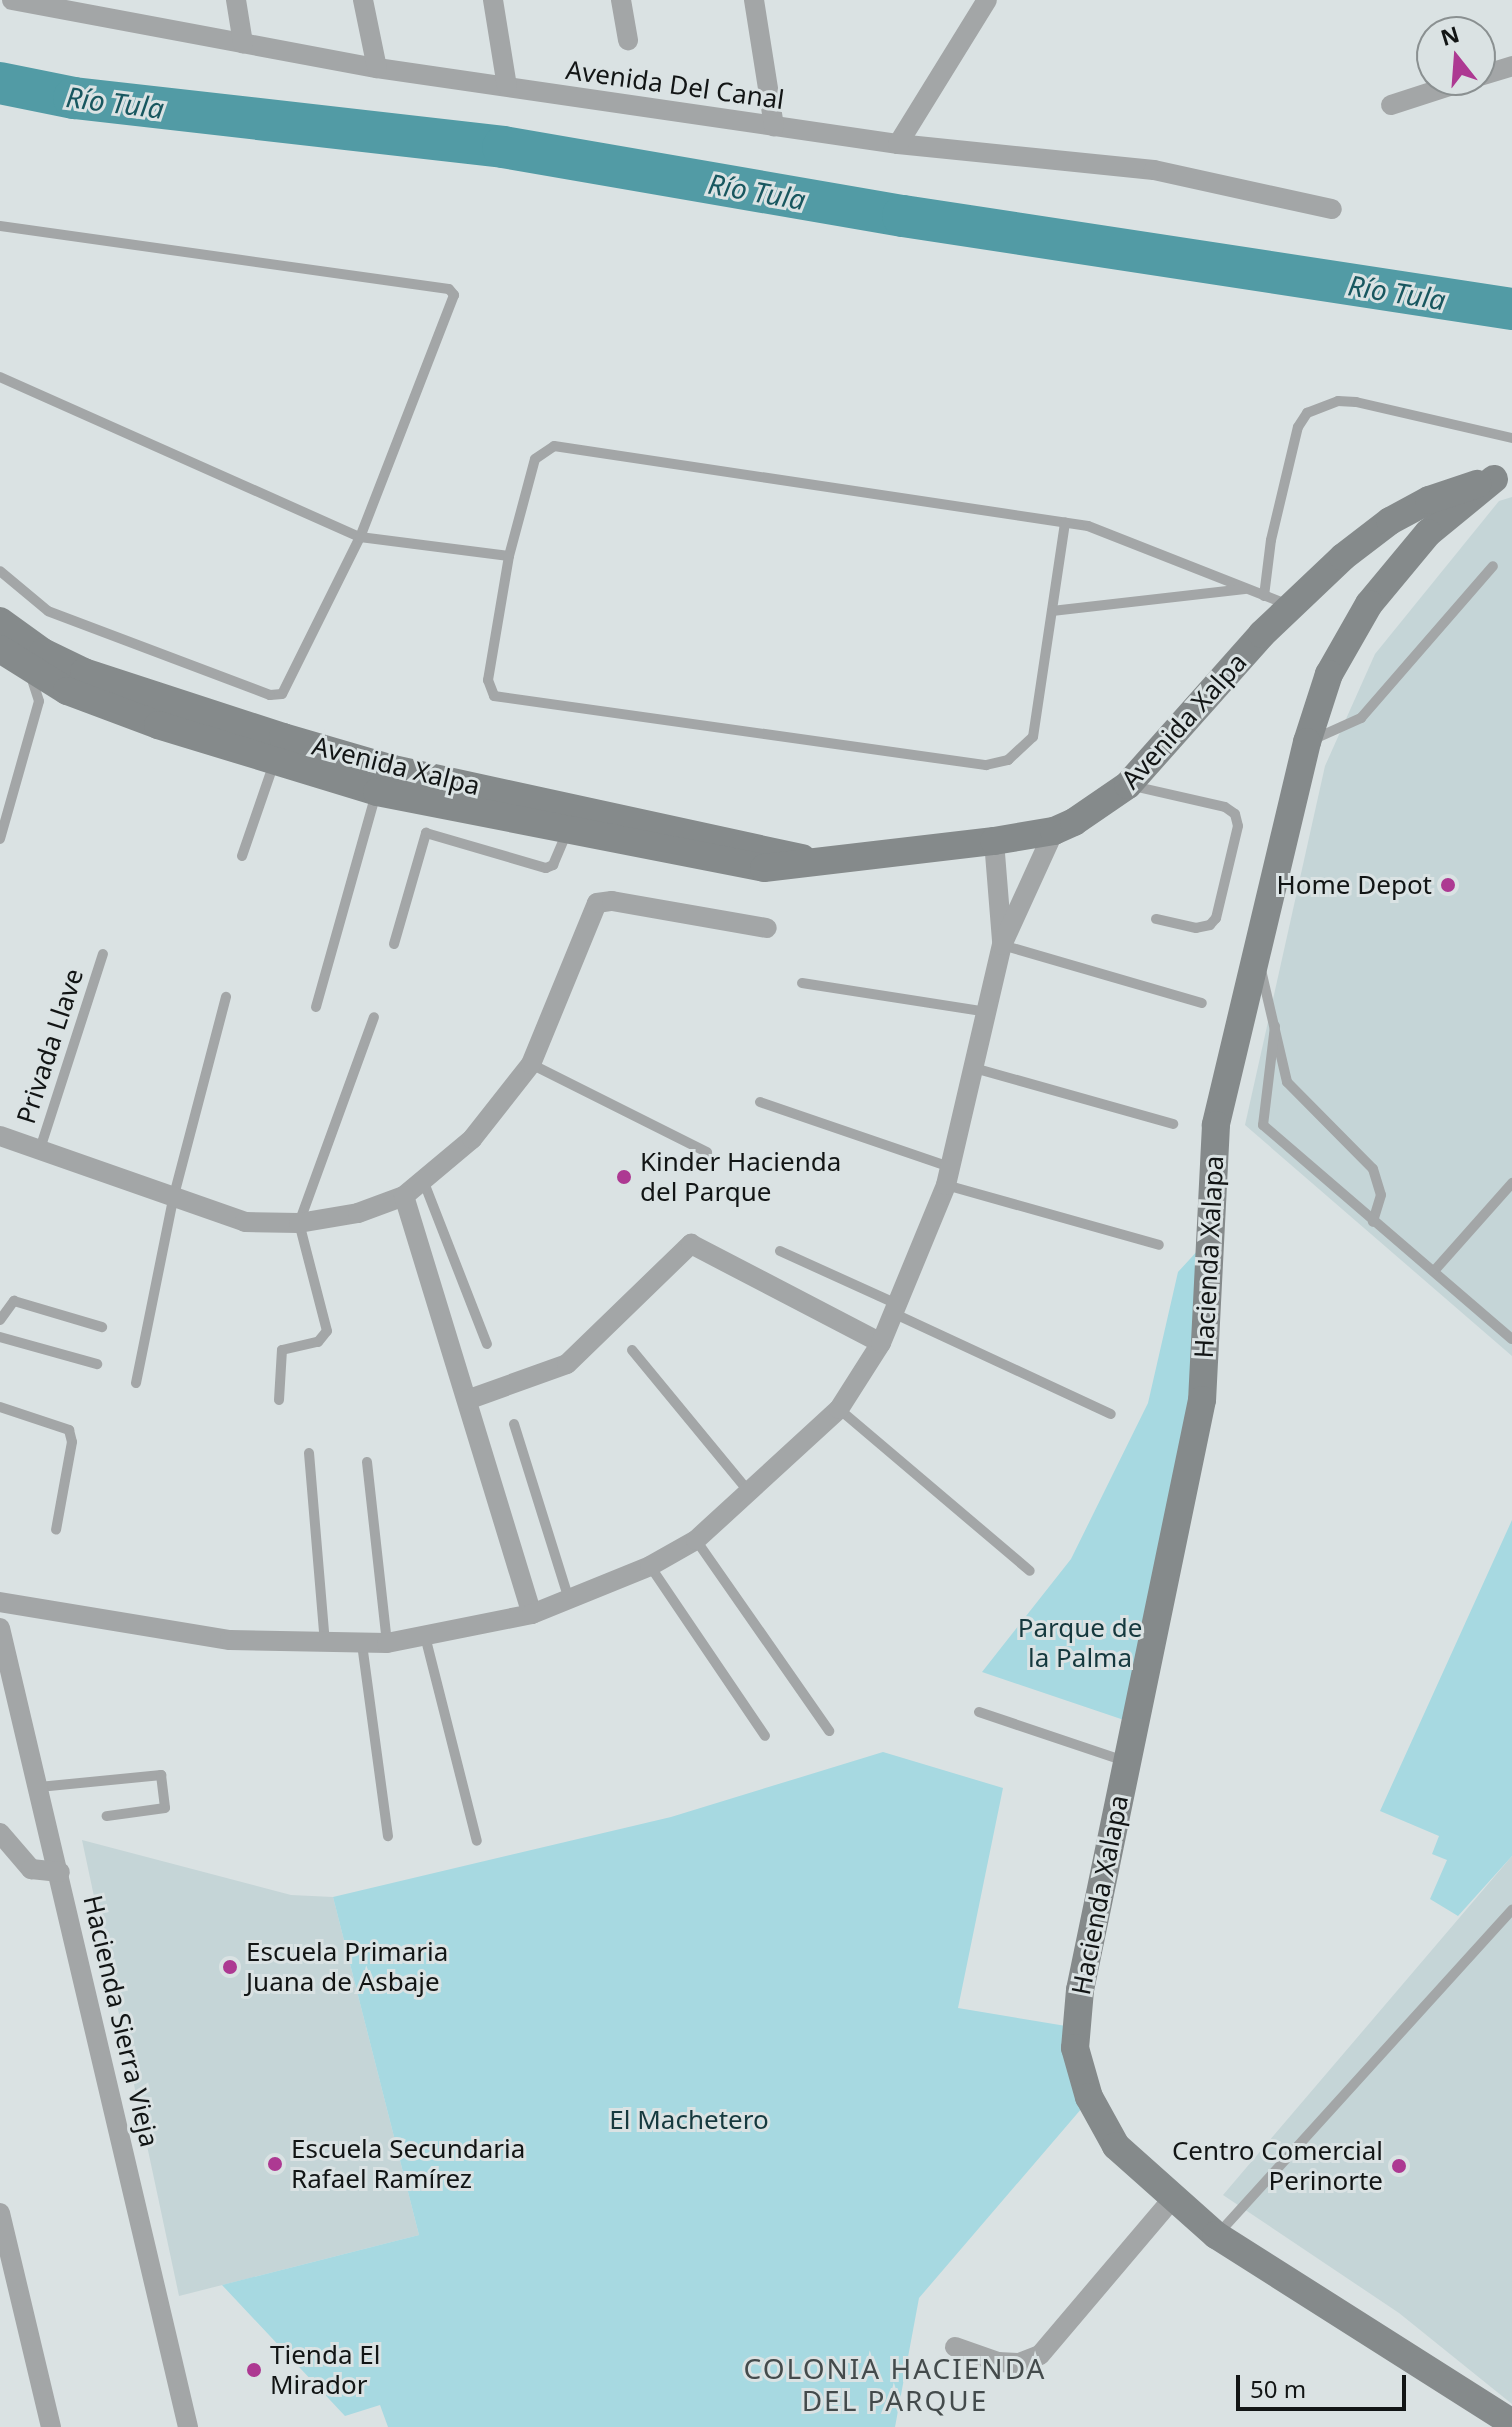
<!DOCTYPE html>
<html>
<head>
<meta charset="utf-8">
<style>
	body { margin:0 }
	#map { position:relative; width:1512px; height:2427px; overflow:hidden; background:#dae2e3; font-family:"Noto Sans",sans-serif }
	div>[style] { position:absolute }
	.built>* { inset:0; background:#c5d5d7 }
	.green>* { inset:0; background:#a7d9e1 }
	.river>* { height:42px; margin:-21px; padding:0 21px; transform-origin:21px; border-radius:21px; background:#529ba5 }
	.lane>* { height:10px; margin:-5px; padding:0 5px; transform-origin:5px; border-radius:5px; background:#a3a6a7 }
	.street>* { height:20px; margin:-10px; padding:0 10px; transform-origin:10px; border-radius:10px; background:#a3a6a7 }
	.secondary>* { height:28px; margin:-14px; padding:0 14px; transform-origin:14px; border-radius:14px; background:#858a8b }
	.dots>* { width:22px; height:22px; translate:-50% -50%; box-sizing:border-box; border:4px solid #dae2e3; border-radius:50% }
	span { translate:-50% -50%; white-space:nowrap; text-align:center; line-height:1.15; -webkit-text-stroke:6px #dae2e3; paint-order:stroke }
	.street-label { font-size:26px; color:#121515 }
	.poi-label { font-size:26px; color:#121515 }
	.right { translate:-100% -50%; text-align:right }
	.left { translate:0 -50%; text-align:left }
	.park-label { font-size:26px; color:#15393e }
	.water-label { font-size:28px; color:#18575f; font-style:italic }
	.neighbourhood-label { font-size:28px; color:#444b4c; letter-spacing:2px }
	.north { position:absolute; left:1416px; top:16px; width:80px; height:80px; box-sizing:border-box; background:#dae2e3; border:2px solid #8a9091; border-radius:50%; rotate:343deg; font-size:22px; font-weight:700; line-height:32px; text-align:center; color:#121515 }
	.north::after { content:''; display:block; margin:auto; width:28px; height:36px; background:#ad3992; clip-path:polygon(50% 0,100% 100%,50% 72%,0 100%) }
	.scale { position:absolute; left:1236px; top:2375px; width:170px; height:36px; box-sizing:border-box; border:4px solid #121515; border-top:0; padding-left:10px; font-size:24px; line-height:28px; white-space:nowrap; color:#121515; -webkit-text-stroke:6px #dae2e3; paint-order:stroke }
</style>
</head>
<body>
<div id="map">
	<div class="built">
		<i style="clip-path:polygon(1512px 497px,1512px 1356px,1245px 1125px,1325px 766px,1375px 654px,1499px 501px)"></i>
		<i style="clip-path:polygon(82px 1840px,291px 1895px,333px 1897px,419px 2235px,179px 2296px)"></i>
		<i style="clip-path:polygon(1512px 1856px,1512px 2404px,1399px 2313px,1223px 2195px)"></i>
	</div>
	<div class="green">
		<i style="clip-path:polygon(1201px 1247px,1187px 1415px,1124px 1720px,982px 1672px,1071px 1559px,1148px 1403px,1178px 1272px)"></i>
		<i style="clip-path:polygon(1512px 1520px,1512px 1856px,1458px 1916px,1430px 1899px,1447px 1860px,1432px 1854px,1439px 1836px,1380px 1811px)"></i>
		<i style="clip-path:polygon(883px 1752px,1003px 1788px,958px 2008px,1072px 2027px,1082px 2108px,919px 2298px,895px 2427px,388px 2427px,380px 2405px,345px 2416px,222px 2285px,419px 2235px,333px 1897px,671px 1817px)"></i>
	</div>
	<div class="river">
		<i style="left:0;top:83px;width:76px;rotate:11.5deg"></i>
		<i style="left:74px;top:98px;width:432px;rotate:6.5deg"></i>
		<i style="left:503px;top:147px;width:406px;rotate:9.8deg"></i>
		<i style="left:903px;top:216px;width:616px;rotate:8.68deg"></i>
	</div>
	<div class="lane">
		<i style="left:0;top:226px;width:453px;rotate:8deg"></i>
		<i style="left:449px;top:289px;width:8px;rotate:50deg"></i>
		<i style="left:454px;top:295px;width:260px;rotate:111.2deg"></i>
		<i style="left:360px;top:537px;width:175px;rotate:116.4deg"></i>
		<i style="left:282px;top:694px;width:12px;rotate:175deg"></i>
		<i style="left:270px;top:695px;width:237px;rotate:-159.3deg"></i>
		<i style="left:48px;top:611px;width:62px;rotate:-140.2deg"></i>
		<i style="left:0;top:377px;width:394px;rotate:24deg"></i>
		<i style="left:360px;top:537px;width:150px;rotate:7.3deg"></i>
		<i style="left:509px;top:556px;width:100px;rotate:-75deg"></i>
		<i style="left:535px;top:459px;width:23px;rotate:-34deg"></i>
		<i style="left:554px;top:446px;width:540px;rotate:8.52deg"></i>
		<i style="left:1088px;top:526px;width:216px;rotate:21.5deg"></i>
		<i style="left:509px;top:556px;width:126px;rotate:99.6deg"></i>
		<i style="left:488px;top:680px;width:17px;rotate:69deg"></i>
		<i style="left:494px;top:696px;width:497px;rotate:8deg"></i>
		<i style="left:986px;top:765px;width:23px;rotate:-13deg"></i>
		<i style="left:1008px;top:760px;width:34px;rotate:-43deg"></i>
		<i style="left:1033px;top:737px;width:217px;rotate:-81.5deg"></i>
		<i style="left:1264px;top:596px;width:56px;rotate:-82.9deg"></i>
		<i style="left:1271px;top:540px;width:116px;rotate:-76.6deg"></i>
		<i style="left:1298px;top:427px;width:17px;rotate:-57deg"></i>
		<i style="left:1307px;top:413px;width:33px;rotate:-21deg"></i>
		<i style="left:1338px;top:401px;width:18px;rotate:3deg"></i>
		<i style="left:1356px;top:402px;width:160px;rotate:13deg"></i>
		<i style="left:1052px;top:611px;width:194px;rotate:-6.5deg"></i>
		<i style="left:1312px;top:740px;width:54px;rotate:-24.2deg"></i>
		<i style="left:1361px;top:718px;width:201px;rotate:-49deg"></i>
		<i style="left:1133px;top:786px;width:94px;rotate:12.9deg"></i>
		<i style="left:1225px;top:807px;width:12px;rotate:35deg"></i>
		<i style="left:1235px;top:814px;width:12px;rotate:76deg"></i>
		<i style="left:1238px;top:826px;width:95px;rotate:103.4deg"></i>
		<i style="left:1216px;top:918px;width:9px;rotate:131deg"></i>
		<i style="left:1210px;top:925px;width:14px;rotate:168deg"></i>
		<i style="left:1196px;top:928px;width:41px;rotate:-167.3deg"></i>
		<i style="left:0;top:839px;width:143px;rotate:-74.2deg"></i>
		<i style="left:39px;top:701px;width:26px;rotate:-108deg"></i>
		<i style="left:242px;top:856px;width:98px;rotate:-71deg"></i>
		<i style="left:394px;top:944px;width:116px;rotate:-73.9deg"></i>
		<i style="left:426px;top:833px;width:125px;rotate:16.3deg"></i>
		<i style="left:546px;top:868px;width:8px;rotate:-23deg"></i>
		<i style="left:553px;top:865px;width:36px;rotate:-67deg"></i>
		<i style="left:1002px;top:945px;width:208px;rotate:16.2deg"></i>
		<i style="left:1261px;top:970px;width:115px;rotate:76.9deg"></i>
		<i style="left:1287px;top:1082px;width:122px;rotate:45.3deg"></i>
		<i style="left:1373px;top:1169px;width:27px;rotate:73deg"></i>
		<i style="left:1381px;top:1195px;width:28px;rotate:107deg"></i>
		<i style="left:802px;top:983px;width:187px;rotate:8.9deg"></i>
		<i style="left:316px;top:1007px;width:221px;rotate:-74.3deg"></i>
		<i style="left:1275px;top:1026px;width:100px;rotate:96.9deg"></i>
		<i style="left:1263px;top:1125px;width:328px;rotate:40.7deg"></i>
		<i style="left:531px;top:1064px;width:197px;rotate:26.6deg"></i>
		<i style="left:974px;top:1068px;width:207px;rotate:15.7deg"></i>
		<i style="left:760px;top:1102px;width:201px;rotate:18.9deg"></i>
		<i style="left:39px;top:1152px;width:208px;rotate:-72.1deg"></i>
		<i style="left:423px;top:1180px;width:176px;rotate:68.7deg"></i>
		<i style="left:946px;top:1185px;width:221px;rotate:15.7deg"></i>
		<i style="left:780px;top:1251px;width:128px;rotate:24.4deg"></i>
		<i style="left:1434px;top:1271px;width:118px;rotate:-48.4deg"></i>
		<i style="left:893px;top:1313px;width:240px;rotate:24.9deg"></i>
		<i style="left:0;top:1320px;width:24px;rotate:-54deg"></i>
		<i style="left:14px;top:1301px;width:92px;rotate:16.5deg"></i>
		<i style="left:0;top:1337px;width:101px;rotate:15.6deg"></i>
		<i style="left:632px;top:1350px;width:185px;rotate:50.5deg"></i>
		<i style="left:136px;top:1383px;width:188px;rotate:-78.6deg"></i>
		<i style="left:173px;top:1199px;width:209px;rotate:-75.3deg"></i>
		<i style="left:279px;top:1400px;width:50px;rotate:-86.6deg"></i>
		<i style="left:282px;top:1350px;width:37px;rotate:-13deg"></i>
		<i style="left:318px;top:1342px;width:14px;rotate:-51deg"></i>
		<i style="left:327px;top:1331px;width:112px;rotate:-104.5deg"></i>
		<i style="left:299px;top:1223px;width:219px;rotate:-70deg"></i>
		<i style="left:0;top:1407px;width:73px;rotate:18.4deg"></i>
		<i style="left:69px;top:1430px;width:12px;rotate:76deg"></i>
		<i style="left:72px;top:1442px;width:89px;rotate:100.3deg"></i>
		<i style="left:839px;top:1409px;width:250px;rotate:40.3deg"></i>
		<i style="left:514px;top:1424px;width:183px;rotate:72.6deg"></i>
		<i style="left:309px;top:1453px;width:190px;rotate:85.2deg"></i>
		<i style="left:367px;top:1462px;width:182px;rotate:83.7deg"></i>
		<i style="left:696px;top:1540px;width:233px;rotate:55.1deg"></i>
		<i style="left:650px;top:1566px;width:205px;rotate:55.9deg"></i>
		<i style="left:426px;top:1640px;width:207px;rotate:75.8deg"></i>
		<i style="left:362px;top:1644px;width:194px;rotate:82.3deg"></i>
		<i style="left:979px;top:1712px;width:154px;rotate:18.6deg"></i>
		<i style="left:39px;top:1787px;width:123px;rotate:-5.6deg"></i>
		<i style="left:161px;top:1775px;width:33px;rotate:83deg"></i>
		<i style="left:165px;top:1808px;width:59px;rotate:172.1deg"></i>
		<i style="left:1218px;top:2234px;width:438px;rotate:-47.8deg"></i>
	</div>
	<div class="street">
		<i style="left:12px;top:0;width:371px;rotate:10.6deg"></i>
		<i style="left:377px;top:68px;width:527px;rotate:8.3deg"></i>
		<i style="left:898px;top:144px;width:257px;rotate:5.8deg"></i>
		<i style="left:1154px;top:170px;width:182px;rotate:12.4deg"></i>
		<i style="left:236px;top:0;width:44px;rotate:80.8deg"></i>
		<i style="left:363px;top:0;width:69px;rotate:78.4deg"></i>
		<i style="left:493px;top:0;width:87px;rotate:80.8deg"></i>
		<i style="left:621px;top:0;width:41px;rotate:80.1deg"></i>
		<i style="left:754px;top:0;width:128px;rotate:81deg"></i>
		<i style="left:1480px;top:76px;width:34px;rotate:-17deg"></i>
		<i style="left:1391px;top:105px;width:81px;rotate:-18deg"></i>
		<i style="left:898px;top:144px;width:169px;rotate:-58.3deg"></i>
		<i style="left:994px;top:841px;width:100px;rotate:85.4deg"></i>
		<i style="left:0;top:1136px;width:260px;rotate:19.3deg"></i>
		<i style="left:245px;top:1222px;width:54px;rotate:1.1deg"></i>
		<i style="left:299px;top:1223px;width:60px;rotate:-9.6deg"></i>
		<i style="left:358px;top:1213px;width:49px;rotate:-20.3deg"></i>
		<i style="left:404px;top:1196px;width:89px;rotate:-40deg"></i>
		<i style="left:472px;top:1139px;width:95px;rotate:-51.8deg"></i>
		<i style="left:531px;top:1064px;width:174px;rotate:-67.7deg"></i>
		<i style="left:597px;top:903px;width:15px;rotate:-8deg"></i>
		<i style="left:612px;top:901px;width:157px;rotate:9.9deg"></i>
		<i style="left:404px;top:1196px;width:437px;rotate:73deg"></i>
		<i style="left:467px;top:1400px;width:106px;rotate:-19.8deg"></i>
		<i style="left:567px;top:1364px;width:173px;rotate:-44.1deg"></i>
		<i style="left:691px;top:1244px;width:214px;rotate:27.5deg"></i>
		<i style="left:0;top:1602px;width:233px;rotate:9.4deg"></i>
		<i style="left:230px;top:1640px;width:157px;rotate:1.1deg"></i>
		<i style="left:387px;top:1643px;width:148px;rotate:-11.3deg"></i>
		<i style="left:532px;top:1614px;width:127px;rotate:-22.1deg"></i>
		<i style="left:650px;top:1566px;width:53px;rotate:-29.5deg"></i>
		<i style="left:696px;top:1540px;width:194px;rotate:-42.5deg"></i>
		<i style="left:839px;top:1409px;width:78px;rotate:-57.5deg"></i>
		<i style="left:881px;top:1343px;width:171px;rotate:-67.6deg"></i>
		<i style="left:946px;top:1185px;width:246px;rotate:-76.9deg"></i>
		<i style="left:1002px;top:945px;width:125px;rotate:-65.5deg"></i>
		<i style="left:0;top:1628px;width:821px;rotate:76.76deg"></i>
		<i style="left:0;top:1833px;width:48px;rotate:49.3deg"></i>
		<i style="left:31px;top:1869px;width:29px;rotate:6deg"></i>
		<i style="left:0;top:2213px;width:220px;rotate:76.6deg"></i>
		<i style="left:955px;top:2347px;width:46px;rotate:19.2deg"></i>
		<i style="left:998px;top:2362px;width:21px;rotate:3deg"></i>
		<i style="left:1019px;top:2363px;width:22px;rotate:-21deg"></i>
		<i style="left:1040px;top:2355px;width:207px;rotate:-49.7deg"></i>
	</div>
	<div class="secondary">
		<i style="left:1494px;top:479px;width:85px;rotate:140.7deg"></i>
		<i style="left:1428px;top:533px;width:92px;rotate:129.7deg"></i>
		<i style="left:1369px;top:604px;width:81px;rotate:119.7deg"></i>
		<i style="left:1329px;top:674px;width:71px;rotate:107.9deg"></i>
		<i style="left:1307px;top:742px;width:394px;rotate:103.4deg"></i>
		<i style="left:1216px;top:1125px;width:275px;rotate:92.9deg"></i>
		<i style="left:1202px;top:1400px;width:602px;rotate:101.68deg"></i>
		<i style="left:1080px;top:1990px;width:58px;rotate:94.9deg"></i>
		<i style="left:1075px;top:2048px;width:51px;rotate:74.1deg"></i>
		<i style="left:1089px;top:2097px;width:56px;rotate:61.1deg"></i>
		<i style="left:1116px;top:2146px;width:134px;rotate:41.7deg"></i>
		<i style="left:1216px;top:2235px;width:351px;rotate:32.4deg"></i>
		<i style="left:0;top:621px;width:53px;rotate:35.8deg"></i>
		<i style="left:43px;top:652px;width:46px;rotate:26deg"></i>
		<i style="left:84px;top:672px;width:209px;rotate:18.1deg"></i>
		<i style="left:283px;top:737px;width:115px;rotate:16.2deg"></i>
		<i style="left:393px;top:769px;width:419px;rotate:12.3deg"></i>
		<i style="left:0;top:649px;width:79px;rotate:32.1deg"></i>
		<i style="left:67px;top:691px;width:97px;rotate:20.5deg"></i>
		<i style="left:158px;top:725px;width:229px;rotate:17deg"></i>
		<i style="left:377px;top:792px;width:394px;rotate:11.1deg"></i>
		<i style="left:764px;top:868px;width:232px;rotate:-6.7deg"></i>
		<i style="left:994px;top:841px;width:61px;rotate:-9.5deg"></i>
		<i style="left:1054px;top:831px;width:22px;rotate:-24deg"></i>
		<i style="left:1074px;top:822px;width:65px;rotate:-34.4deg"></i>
		<i style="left:1128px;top:785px;width:202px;rotate:-48.4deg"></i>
		<i style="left:1262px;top:634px;width:112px;rotate:-43.5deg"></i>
		<i style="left:1343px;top:557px;width:59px;rotate:-37.5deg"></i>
		<i style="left:1390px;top:521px;width:44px;rotate:-28.3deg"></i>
		<i style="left:1429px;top:500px;width:51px;rotate:-18.4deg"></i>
	</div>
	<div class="dots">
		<i style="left:1448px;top:885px;background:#ad3992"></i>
		<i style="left:624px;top:1177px;background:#ad3992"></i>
		<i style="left:230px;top:1967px;background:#ad3992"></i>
		<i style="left:275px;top:2164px;background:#ad3992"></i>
		<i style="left:1399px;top:2166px;background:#ad3992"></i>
		<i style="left:254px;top:2370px;background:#ad3992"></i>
	</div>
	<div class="street-label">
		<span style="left:675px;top:85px;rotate:8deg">Avenida Del Canal</span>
		<span style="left:1184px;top:721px;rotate:-48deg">Avenida Xalpa</span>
		<span style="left:396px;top:766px;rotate:14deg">Avenida Xalpa</span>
		<span style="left:50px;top:1046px;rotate:-72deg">Privada Llave</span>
		<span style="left:1209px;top:1257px;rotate:-87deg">Hacienda Xalapa</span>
		<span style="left:1100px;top:1895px;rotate:-79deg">Hacienda Xalapa</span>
		<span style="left:121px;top:2021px;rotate:77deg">Hacienda Sierra Vieja</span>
	</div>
	<div class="poi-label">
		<span class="right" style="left:1432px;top:885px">Home Depot</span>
		<span class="left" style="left:640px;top:1177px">Kinder Hacienda<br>del Parque</span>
		<span class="left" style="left:246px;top:1967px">Escuela Primaria<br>Juana de Asbaje</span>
		<span class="left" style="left:291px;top:2164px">Escuela Secundaria<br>Rafael Ramírez</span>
		<span class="right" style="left:1383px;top:2166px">Centro Comercial<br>Perinorte</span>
		<span class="left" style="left:270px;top:2370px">Tienda El<br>Mirador</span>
	</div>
	<div class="park-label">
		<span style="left:1080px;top:1643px">Parque de<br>la Palma</span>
		<span style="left:689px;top:2120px">El Machetero</span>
	</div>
	<div class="water-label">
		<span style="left:115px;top:102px;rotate:7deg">Río Tula</span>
		<span style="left:757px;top:191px;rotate:10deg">Río Tula</span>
		<span style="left:1397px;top:292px;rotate:9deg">Río Tula</span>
	</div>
	<div class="neighbourhood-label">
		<span style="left:895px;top:2384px">COLONIA HACIENDA<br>DEL PARQUE</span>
	</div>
	<div class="north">N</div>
	<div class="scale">50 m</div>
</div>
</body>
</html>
